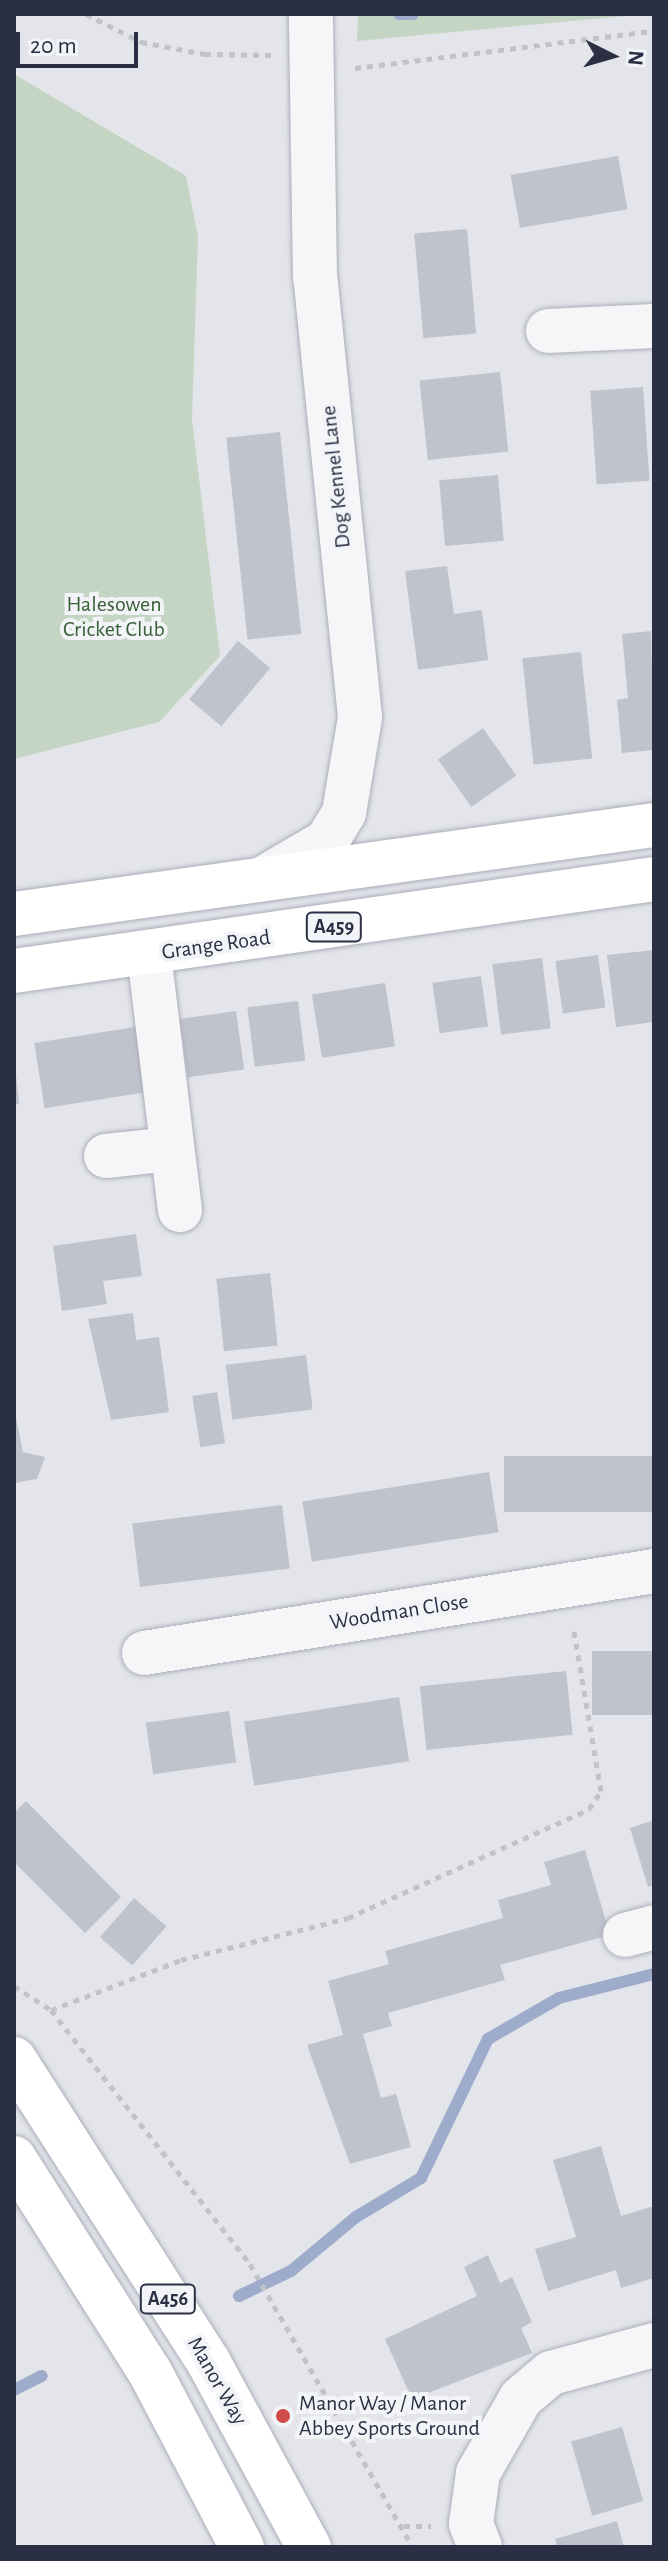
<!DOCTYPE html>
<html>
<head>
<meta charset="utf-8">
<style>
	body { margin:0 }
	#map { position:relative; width:668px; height:2561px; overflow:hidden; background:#e3e5eb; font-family:"Alegreya Sans",sans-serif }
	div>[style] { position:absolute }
	.green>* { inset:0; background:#c5d5c4 }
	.stream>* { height:12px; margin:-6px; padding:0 6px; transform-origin:6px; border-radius:6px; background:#9eaccb }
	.building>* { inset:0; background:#c0c3ce; transform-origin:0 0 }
	.path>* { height:5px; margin-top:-2.5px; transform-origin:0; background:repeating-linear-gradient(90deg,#c1c2ca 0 6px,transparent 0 12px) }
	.roads { filter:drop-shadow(0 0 2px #acaeb9) drop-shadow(0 0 2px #acaeb9) }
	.minor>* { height:44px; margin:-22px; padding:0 22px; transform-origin:22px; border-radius:22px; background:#f6f6f9 }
	.major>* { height:44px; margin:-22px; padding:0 22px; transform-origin:22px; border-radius:22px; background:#fff }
	.highway>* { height:44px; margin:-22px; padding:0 22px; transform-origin:22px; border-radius:22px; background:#fff }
	.dots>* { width:22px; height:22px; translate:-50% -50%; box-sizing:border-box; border:4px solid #f3f4f8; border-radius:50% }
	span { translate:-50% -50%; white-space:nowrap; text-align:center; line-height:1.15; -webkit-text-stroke:8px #f3f4f8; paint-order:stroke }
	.shield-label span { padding:2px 6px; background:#f3f4f8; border:2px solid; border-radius:6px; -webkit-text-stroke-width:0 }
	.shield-label { font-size:20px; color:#2a2f44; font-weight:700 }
	.street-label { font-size:22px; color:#2a2f44 }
	.park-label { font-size:22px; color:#386037 }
	.poi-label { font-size:22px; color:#2a2f44 }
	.left { translate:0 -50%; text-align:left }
	.frame { position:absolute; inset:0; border:16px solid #2a2f44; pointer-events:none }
	.north { position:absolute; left:572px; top:16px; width:80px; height:80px; -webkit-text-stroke:6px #f3f4f8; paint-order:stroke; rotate:95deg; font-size:22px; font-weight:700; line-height:32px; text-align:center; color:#2a2f44 }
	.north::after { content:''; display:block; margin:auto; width:28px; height:36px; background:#2a2f44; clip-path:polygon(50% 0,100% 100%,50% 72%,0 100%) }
	.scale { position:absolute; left:16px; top:32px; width:122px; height:36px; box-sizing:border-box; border:4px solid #2a2f44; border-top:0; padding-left:10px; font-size:24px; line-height:28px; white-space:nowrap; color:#2a2f44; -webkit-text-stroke:6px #f3f4f8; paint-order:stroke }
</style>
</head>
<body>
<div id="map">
	<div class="green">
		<i style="clip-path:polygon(358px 14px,647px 14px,357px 41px)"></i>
		<i style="clip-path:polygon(14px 74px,186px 176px,198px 237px,192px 419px,220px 656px,159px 722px,14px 759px)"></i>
	</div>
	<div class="stream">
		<i style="left:399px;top:14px;width:14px"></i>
		<i style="left:239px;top:2296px;width:58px;rotate:-25.7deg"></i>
		<i style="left:291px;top:2271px;width:85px;rotate:-39.7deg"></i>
		<i style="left:356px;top:2217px;width:76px;rotate:-31deg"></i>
		<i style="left:421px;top:2178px;width:154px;rotate:-64.3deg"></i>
		<i style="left:488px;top:2039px;width:82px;rotate:-30deg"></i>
		<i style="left:559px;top:1998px;width:98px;rotate:-14.2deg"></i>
		<i style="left:14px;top:2390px;width:31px;rotate:-27deg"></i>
	</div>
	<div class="building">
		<i style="left:618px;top:156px;width:54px;height:109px;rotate:80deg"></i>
		<i style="left:467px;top:229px;width:105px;height:53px;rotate:85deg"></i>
		<i style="left:500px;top:372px;width:80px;height:81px;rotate:84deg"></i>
		<i style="left:643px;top:387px;width:94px;height:53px;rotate:86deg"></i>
		<i style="left:280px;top:432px;width:203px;height:54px;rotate:84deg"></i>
		<i style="left:498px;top:475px;width:66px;height:59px;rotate:85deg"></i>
		<i style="clip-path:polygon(447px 566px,454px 614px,482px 610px,488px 660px,418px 670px,405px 571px)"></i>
		<i style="clip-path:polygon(651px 631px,654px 750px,622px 753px,617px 700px,628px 698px,622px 634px)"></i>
		<i style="left:238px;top:641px;width:42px;height:76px;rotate:40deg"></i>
		<i style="left:581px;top:652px;width:107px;height:59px;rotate:84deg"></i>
		<i style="left:483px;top:728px;width:58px;height:55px;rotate:55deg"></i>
		<i style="clip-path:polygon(654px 950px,654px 1022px,616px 1027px,607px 955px)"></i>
		<i style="left:598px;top:955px;width:53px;height:43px;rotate:82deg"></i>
		<i style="left:542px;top:958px;width:71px;height:50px;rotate:83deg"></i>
		<i style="left:481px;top:976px;width:51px;height:49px;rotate:82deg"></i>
		<i style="left:385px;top:983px;width:64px;height:74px;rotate:81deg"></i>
		<i style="left:298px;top:1001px;width:60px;height:51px;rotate:83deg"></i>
		<i style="left:236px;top:1011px;width:59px;height:57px;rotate:82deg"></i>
		<i style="left:135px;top:1027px;width:66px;height:102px;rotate:81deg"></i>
		<i style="clip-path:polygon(16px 1075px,19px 1104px,14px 1105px,14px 1076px)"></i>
		<i style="clip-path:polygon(136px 1234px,142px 1276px,103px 1281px,107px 1304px,62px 1311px,53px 1246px)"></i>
		<i style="left:270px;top:1273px;width:73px;height:54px;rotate:84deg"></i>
		<i style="clip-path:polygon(133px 1313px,136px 1340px,159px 1337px,169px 1412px,111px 1420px,88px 1319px)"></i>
		<i style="left:306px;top:1355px;width:55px;height:81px;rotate:83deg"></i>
		<i style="left:217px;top:1392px;width:52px;height:25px;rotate:81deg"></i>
		<i style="clip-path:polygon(14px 1408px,23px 1452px,45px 1457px,37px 1479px,14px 1483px)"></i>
		<i style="left:654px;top:1456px;width:56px;height:150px;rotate:90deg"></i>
		<i style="left:489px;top:1472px;width:61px;height:189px;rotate:81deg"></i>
		<i style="left:282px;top:1505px;width:64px;height:151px;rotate:83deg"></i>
		<i style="left:654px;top:1651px;width:64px;height:62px;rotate:90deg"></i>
		<i style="left:566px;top:1671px;width:64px;height:147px;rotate:84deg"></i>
		<i style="left:399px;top:1697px;width:65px;height:157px;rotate:81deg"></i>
		<i style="left:229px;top:1711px;width:52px;height:84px;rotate:82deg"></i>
		<i style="clip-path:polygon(26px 1801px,121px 1897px,85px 1933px,14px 1862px,14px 1813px)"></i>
		<i style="clip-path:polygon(654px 1820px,654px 1885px,648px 1887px,630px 1828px)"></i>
		<i style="clip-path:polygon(585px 1850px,610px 1935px,500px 1965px,505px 1980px,388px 2013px,392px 2026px,363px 2034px,381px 2098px,396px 2094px,411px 2147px,350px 2164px,307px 2045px,343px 2035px,328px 1981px,389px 1964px,385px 1951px,503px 1918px,498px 1900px,551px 1885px,544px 1862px)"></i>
		<i style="left:134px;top:1898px;width:43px;height:52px;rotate:41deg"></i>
		<i style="clip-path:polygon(601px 2146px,621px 2216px,654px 2206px,654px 2278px,621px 2288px,616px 2270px,548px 2291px,535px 2249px,576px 2237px,553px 2160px)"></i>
		<i style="clip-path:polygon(488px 2255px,500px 2283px,512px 2277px,532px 2322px,521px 2328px,532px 2353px,412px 2399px,385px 2339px,477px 2296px,464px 2267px)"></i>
		<i style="left:622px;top:2427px;width:77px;height:53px;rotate:74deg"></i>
		<i style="clip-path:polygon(617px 2521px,624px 2547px,557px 2547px,555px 2539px)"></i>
	</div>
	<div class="path">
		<i style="left:86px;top:14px;width:62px;rotate:27deg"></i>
		<i style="left:141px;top:42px;width:65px;rotate:10.6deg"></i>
		<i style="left:205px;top:54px;width:66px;rotate:0.9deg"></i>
		<i style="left:355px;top:68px;width:301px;rotate:-7.1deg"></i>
		<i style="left:14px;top:1986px;width:44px;rotate:33deg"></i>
		<i style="left:51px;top:2010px;width:323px;rotate:51.9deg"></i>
		<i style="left:250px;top:2264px;width:327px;rotate:60.1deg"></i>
		<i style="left:51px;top:2010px;width:139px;rotate:-21deg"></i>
		<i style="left:181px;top:1960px;width:172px;rotate:-14.1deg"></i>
		<i style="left:348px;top:1918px;width:265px;rotate:-24.3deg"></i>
		<i style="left:589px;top:1809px;width:22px;rotate:-56deg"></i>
		<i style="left:601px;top:1791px;width:168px;rotate:-99.6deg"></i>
		<i style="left:404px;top:2526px;width:27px"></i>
	</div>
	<div class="roads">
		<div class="minor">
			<i style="left:548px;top:331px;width:106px;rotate:-2.7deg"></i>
			<i style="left:264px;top:878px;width:73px;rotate:-30.4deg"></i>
			<i style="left:327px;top:841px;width:33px;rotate:-59deg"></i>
			<i style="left:344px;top:813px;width:97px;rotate:-80.5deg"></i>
			<i style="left:360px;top:717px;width:442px;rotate:-95.8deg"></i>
			<i style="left:315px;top:277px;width:263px;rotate:-90.9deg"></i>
			<i style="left:149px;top:954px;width:258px;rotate:83.1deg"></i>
			<i style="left:106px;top:1156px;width:66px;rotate:-6.1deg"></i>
			<i style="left:144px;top:1653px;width:517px;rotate:-9.13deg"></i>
			<i style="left:625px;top:1935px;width:30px;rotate:-15deg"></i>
			<i style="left:480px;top:2547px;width:25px;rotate:-111deg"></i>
			<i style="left:471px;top:2524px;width:51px;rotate:-82.2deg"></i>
			<i style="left:478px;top:2473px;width:86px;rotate:-60.2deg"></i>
			<i style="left:521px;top:2398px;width:39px;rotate:-40deg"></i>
			<i style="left:551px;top:2373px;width:107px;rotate:-15.2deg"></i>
		</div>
		<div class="major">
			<i style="left:14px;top:914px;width:646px;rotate:-7.92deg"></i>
			<i style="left:14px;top:971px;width:647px;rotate:-8.18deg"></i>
		</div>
		<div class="highway">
			<i style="left:14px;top:2059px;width:359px;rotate:57.3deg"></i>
			<i style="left:208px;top:2361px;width:212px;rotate:61.5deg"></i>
			<i style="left:14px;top:2158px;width:254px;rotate:57.6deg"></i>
			<i style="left:150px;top:2372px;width:198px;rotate:62.3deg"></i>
		</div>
	</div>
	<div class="dots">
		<i style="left:283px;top:2416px;background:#d04b48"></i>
	</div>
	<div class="shield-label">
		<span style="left:334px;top:927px">A459</span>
		<span style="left:168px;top:2299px">A456</span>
	</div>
	<div class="street-label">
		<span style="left:336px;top:477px;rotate:-96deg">Dog Kennel Lane</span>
		<span style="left:216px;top:945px;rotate:-8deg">Grange Road</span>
		<span style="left:399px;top:1612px;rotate:-9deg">Woodman Close</span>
		<span style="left:217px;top:2381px;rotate:60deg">Manor Way</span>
	</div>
	<div class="park-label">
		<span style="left:114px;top:617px">Halesowen<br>Cricket Club</span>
	</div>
	<div class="poi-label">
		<span class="left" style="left:299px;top:2416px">Manor Way / Manor<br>Abbey Sports Ground</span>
	</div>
	<div class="frame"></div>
	<div class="north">N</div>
	<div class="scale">20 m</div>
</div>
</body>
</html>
